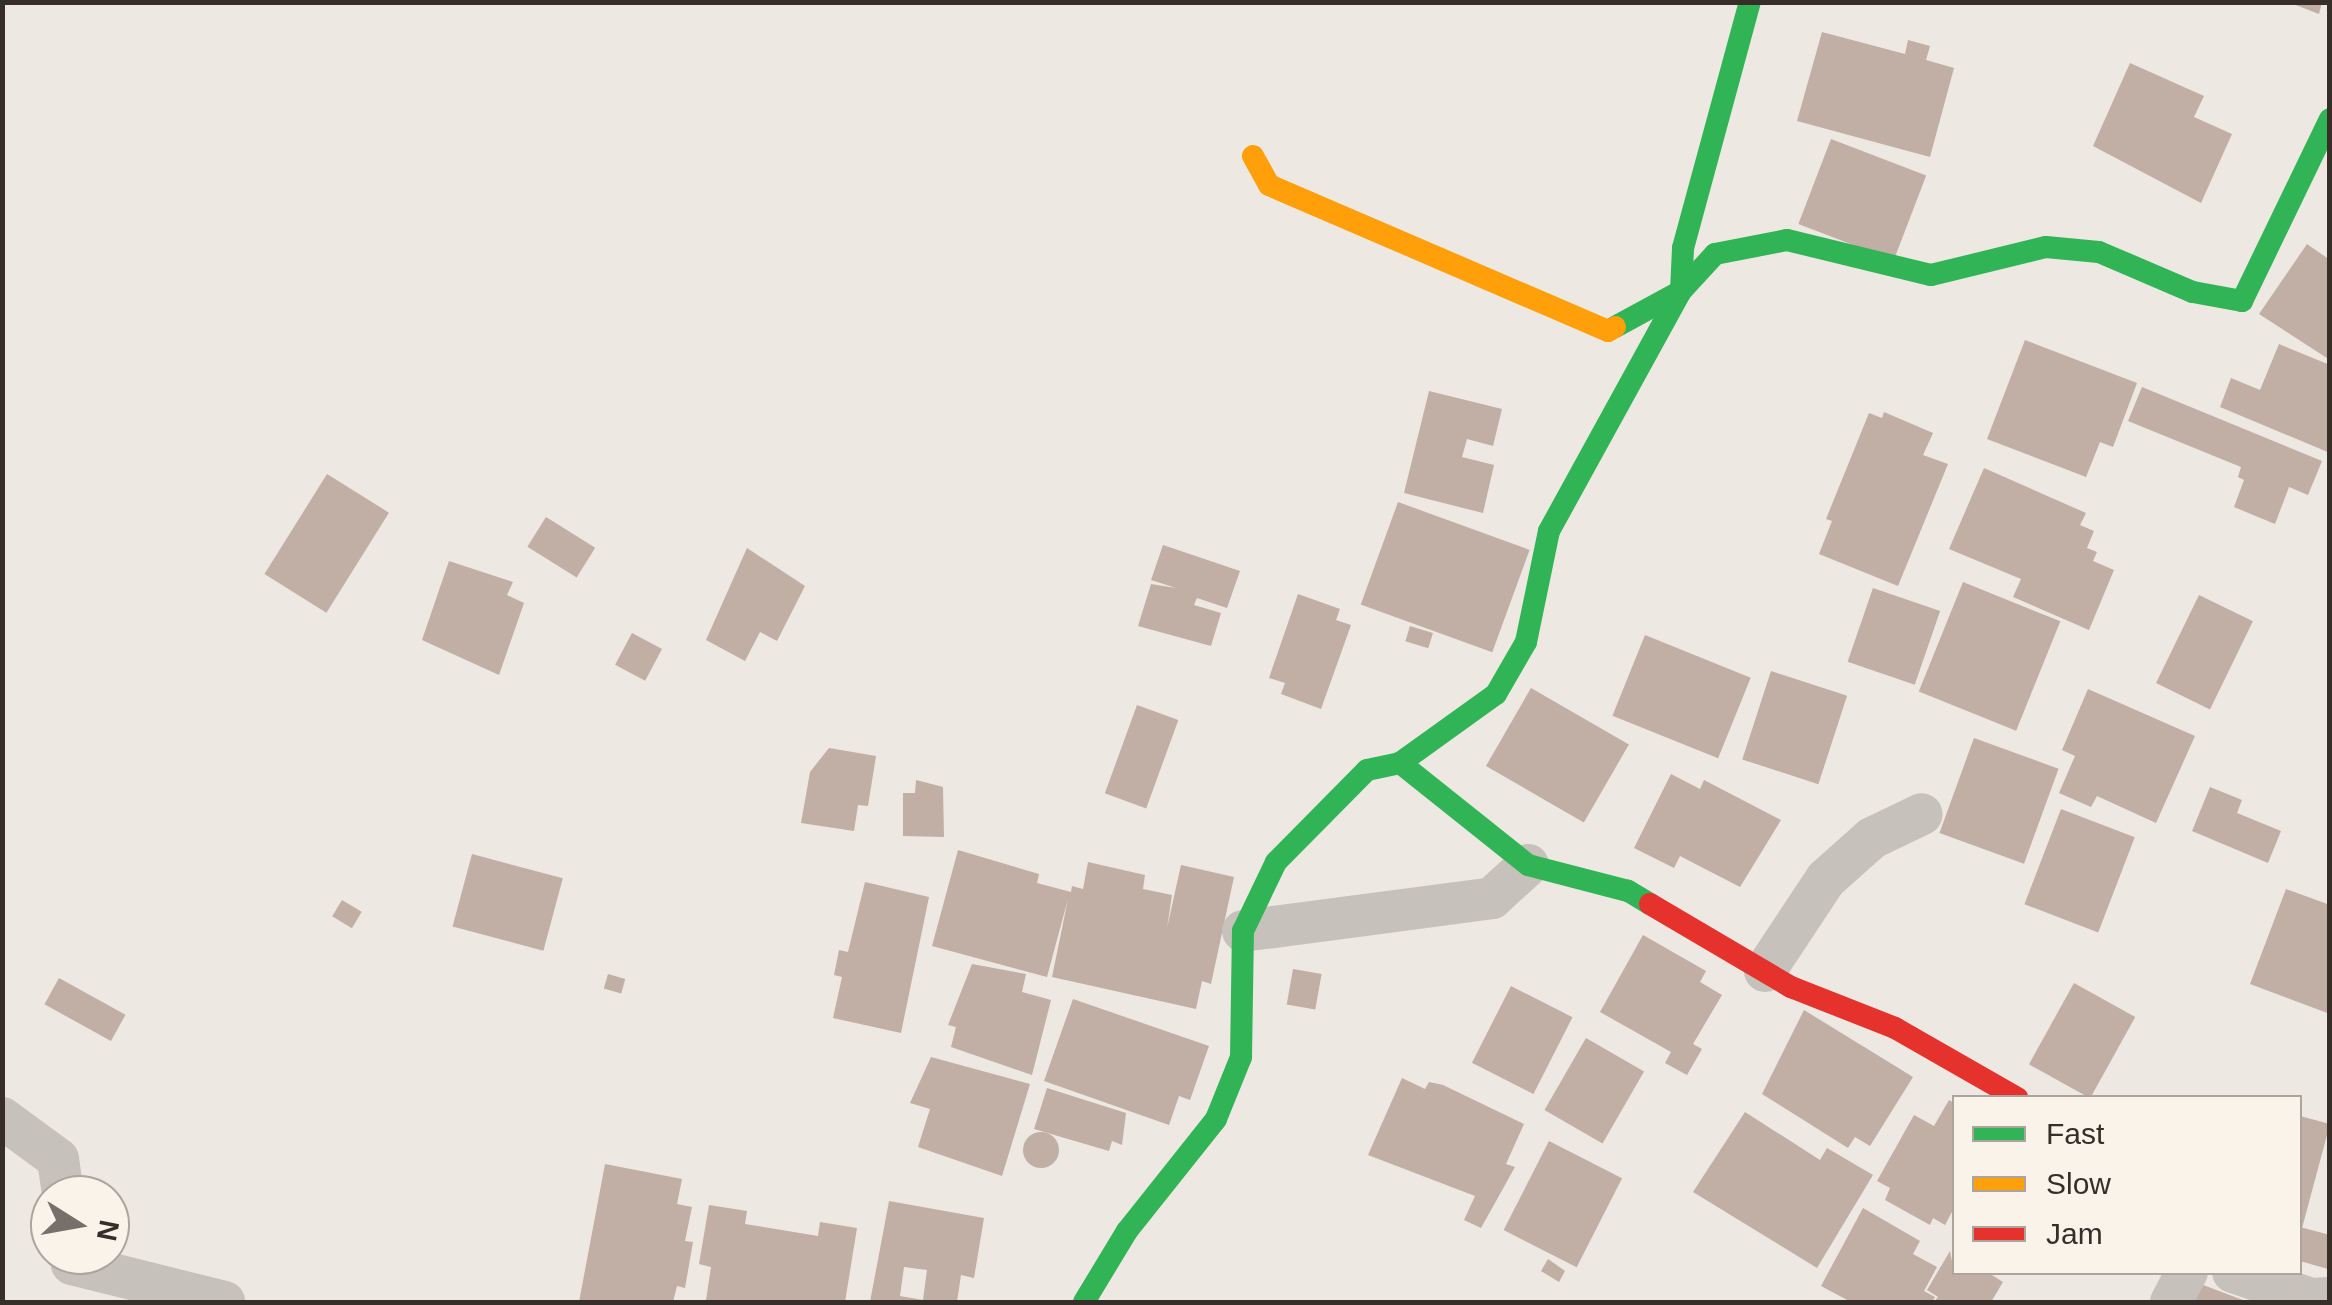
<!DOCTYPE html>
<html>
<head>
<meta charset="utf-8">
<style>
	body { margin:0 }
	#map { position:relative; width:2332px; height:1305px; overflow:hidden; background:#eee8e2; font-family:Helvetica,sans-serif }
	div>[style] { position:absolute }
	.building>* { inset:0; background:#c1aea4; transform-origin:0 0 }
	.round { border-radius:50% }
	.street>* { height:42px; margin:-21px; padding:0 21px; transform-origin:21px; border-radius:21px; background:#c7c1bb }
	.fast>* { height:22px; margin:-11px; padding:0 11px; transform-origin:11px; border-radius:11px; background:#30b455 }
	.slow>* { height:22px; margin:-11px; padding:0 11px; transform-origin:11px; border-radius:11px; background:#ff9f0a }
	.jam>* { height:22px; margin:-11px; padding:0 11px; transform-origin:11px; border-radius:11px; background:#e5322d }
	span { translate:-50% -50%; white-space:nowrap; text-align:center; line-height:1.15; -webkit-text-stroke:9px #faf3ea; paint-order:stroke }
	.frame { position:absolute; inset:0; border:5px solid #372e29; pointer-events:none }
	.legend { position:absolute; left:1952px; top:1095px; width:350px; height:180px; box-sizing:border-box; background:#faf3ea; border:2px solid #aca49d; margin:0; padding:12px 18px; list-style:none; font-size:30px; color:#372e29 }
	.legend li { display:flex; align-items:center; gap:20px; height:50px }
	.legend b { width:50px; border:2px solid #aca49d }
	.north { position:absolute; left:30px; top:1175px; width:100px; height:100px; box-sizing:border-box; background:#faf3ea; border:2px solid #aca49d; border-radius:50%; rotate:101deg; font-size:28px; font-weight:700; line-height:40px; text-align:center; color:#372e29 }
	.north::after { content:''; display:block; margin:auto; width:35px; height:45px; background:#776f6a; clip-path:polygon(50% 0,100% 100%,50% 72%,0 100%) }
</style>
</head>
<body>
<div id="map">
	<div class="building">
		<i style="clip-path:polygon(2288px 2px,2322px 2px,2319px 14px)"></i>
		<i style="clip-path:polygon(1822px 32px,1905px 54px,1908px 40px,1930px 46px,1926px 60px,1954px 68px,1930px 157px,1797px 121px)"></i>
		<i style="clip-path:polygon(2130px 63px,2204px 96px,2194px 117px,2232px 134px,2201px 203px,2093px 146px)"></i>
		<i style="left:1831px;top:139px;width:102px;height:91px;rotate:21deg"></i>
		<i style="clip-path:polygon(2307px 244px,2330px 260px,2330px 360px,2259px 314px)"></i>
		<i style="clip-path:polygon(2025px 340px,2137px 383px,2113px 447px,2100px 442px,2086px 477px,1987px 439px)"></i>
		<i style="clip-path:polygon(2279px 344px,2330px 365px,2330px 453px,2220px 407px,2231px 378px,2260px 390px)"></i>
		<i style="clip-path:polygon(2142px 387px,2322px 461px,2308px 495px,2289px 487px,2275px 524px,2234px 507px,2244px 480px,2238px 477px,2241px 467px,2128px 421px)"></i>
		<i style="clip-path:polygon(1429px 391px,1502px 409px,1493px 446px,1467px 439px,1462px 457px,1494px 465px,1483px 513px,1404px 493px)"></i>
		<i style="clip-path:polygon(1884px 412px,1933px 433px,1923px 455px,1948px 464px,1898px 586px,1819px 554px,1832px 521px,1826px 519px,1869px 413px,1882px 418px)"></i>
		<i style="clip-path:polygon(1984px 468px,2086px 513px,2080px 525px,2094px 531px,2087px 548px,2097px 552px,2093px 561px,2114px 570px,2089px 630px,2013px 597px,2021px 579px,1949px 549px)"></i>
		<i style="left:327px;top:474px;width:73px;height:118px;rotate:32deg"></i>
		<i style="left:1398px;top:502px;width:140px;height:109px;rotate:20deg"></i>
		<i style="left:546px;top:517px;width:58px;height:35px;rotate:32deg"></i>
		<i style="clip-path:polygon(1163px 545px,1240px 571px,1227px 608px,1197px 598px,1194px 605px,1221px 613px,1211px 646px,1138px 626px,1151px 584px,1176px 588px,1151px 580px)"></i>
		<i style="clip-path:polygon(747px 548px,805px 586px,777px 641px,760px 632px,745px 661px,706px 640px)"></i>
		<i style="clip-path:polygon(449px 561px,513px 582px,507px 595px,524px 603px,499px 675px,422px 640px)"></i>
		<i style="left:1963px;top:582px;width:105px;height:118px;rotate:22deg"></i>
		<i style="left:1873px;top:588px;width:71px;height:78px;rotate:19deg"></i>
		<i style="clip-path:polygon(1298px 594px,1340px 609px,1336px 620px,1351px 625px,1321px 709px,1281px 694px,1285px 683px,1269px 678px)"></i>
		<i style="left:2199px;top:595px;width:60px;height:98px;rotate:26deg"></i>
		<i style="left:1410px;top:626px;width:24px;height:16px;rotate:17deg"></i>
		<i style="left:632px;top:633px;width:34px;height:36px;rotate:28deg"></i>
		<i style="left:1645px;top:635px;width:114px;height:87px;rotate:22deg"></i>
		<i style="left:1771px;top:671px;width:80px;height:93px;rotate:18deg"></i>
		<i style="left:1531px;top:688px;width:113px;height:90px;rotate:30deg"></i>
		<i style="clip-path:polygon(2088px 689px,2195px 736px,2156px 823px,2097px 796px,2091px 807px,2059px 793px,2075px 756px,2062px 750px)"></i>
		<i style="left:1137px;top:705px;width:44px;height:94px;rotate:20deg"></i>
		<i style="left:1974px;top:738px;width:90px;height:101px;rotate:20deg"></i>
		<i style="clip-path:polygon(829px 748px,876px 756px,868px 806px,858px 805px,854px 831px,801px 823px,810px 772px)"></i>
		<i style="clip-path:polygon(1671px 774px,1700px 789px,1704px 780px,1781px 820px,1740px 887px,1680px 856px,1674px 868px,1634px 848px)"></i>
		<i style="clip-path:polygon(916px 780px,943px 787px,944px 837px,903px 836px,903px 793px,915px 793px)"></i>
		<i style="clip-path:polygon(2210px 787px,2242px 800px,2237px 813px,2281px 831px,2268px 863px,2192px 831px)"></i>
		<i style="left:2061px;top:809px;width:79px;height:102px;rotate:21deg"></i>
		<i style="clip-path:polygon(958px 850px,1039px 874px,1037px 883px,1071px 892px,1072px 886px,1083px 889px,1088px 862px,1145px 875px,1143px 889px,1172px 895px,1167px 928px,1181px 865px,1234px 877px,1211px 984px,1202px 981px,1196px 1009px,1052px 977px,1068px 899px,1047px 977px,932px 946px)"></i>
		<i style="left:472px;top:854px;width:94px;height:75px;rotate:15deg"></i>
		<i style="clip-path:polygon(865px 882px,929px 897px,901px 1033px,833px 1018px,842px 977px,834px 975px,839px 950px,848px 952px)"></i>
		<i style="clip-path:polygon(2286px 889px,2330px 905px,2330px 1014px,2250px 984px)"></i>
		<i style="left:342px;top:900px;width:23px;height:19px;rotate:31deg"></i>
		<i style="clip-path:polygon(1643px 935px,1706px 971px,1700px 982px,1722px 995px,1693px 1044px,1702px 1049px,1687px 1075px,1665px 1063px,1671px 1052px,1600px 1012px)"></i>
		<i style="clip-path:polygon(972px 964px,1026px 974px,1022px 992px,1051px 1000px,1032px 1075px,951px 1047px,956px 1027px,948px 1025px)"></i>
		<i style="left:1293px;top:969px;width:29px;height:36px;rotate:10deg"></i>
		<i style="left:608px;top:974px;width:18px;height:15px;rotate:16deg"></i>
		<i style="left:59px;top:978px;width:76px;height:30px;rotate:29deg"></i>
		<i style="left:2074px;top:983px;width:70px;height:93px;rotate:29deg"></i>
		<i style="left:1511px;top:986px;width:69px;height:86px;rotate:27deg"></i>
		<i style="clip-path:polygon(1073px 999px,1209px 1046px,1190px 1100px,1179px 1096px,1169px 1125px,1044px 1081px)"></i>
		<i style="clip-path:polygon(1804px 1010px,1913px 1077px,1870px 1146px,1855px 1137px,1848px 1148px,1762px 1094px)"></i>
		<i style="left:1586px;top:1038px;width:67px;height:83px;rotate:30deg"></i>
		<i style="clip-path:polygon(931px 1057px,1030px 1084px,1002px 1176px,918px 1147px,930px 1109px,910px 1103px)"></i>
		<i style="clip-path:polygon(1402px 1078px,1425px 1089px,1429px 1082px,1443px 1085px,1524px 1124px,1506px 1164px,1515px 1167px,1481px 1228px,1464px 1220px,1475px 1196px,1368px 1155px)"></i>
		<i style="clip-path:polygon(1047px 1088px,1126px 1113px,1122px 1145px,1112px 1141px,1109px 1151px,1034px 1129px)"></i>
		<i style="clip-path:polygon(1949px 1100px,1954px 1103px,1954px 1208px,1945px 1225px,1933px 1218px,1930px 1225px,1885px 1200px,1890px 1188px,1877px 1181px,1914px 1115px,1934px 1126px)"></i>
		<i style="clip-path:polygon(1745px 1112px,1820px 1160px,1827px 1148px,1873px 1175px,1817px 1268px,1693px 1192px)"></i>
		<i style="left:2300px;top:1116px;width:31px;height:108px;rotate:15deg"></i>
		<i class="round" style="left:1023px;top:1132px;width:36px;height:36px"></i>
		<i style="left:1549px;top:1141px;width:82px;height:100px;rotate:27deg"></i>
		<i style="clip-path:polygon(605px 1164px,682px 1179px,677px 1204px,692px 1207px,685px 1241px,693px 1242px,685px 1288px,677px 1286px,673px 1302px,579px 1302px)"></i>
		<i style="clip-path:polygon(evenodd,889px 1201px,984px 1218px,974px 1278px,961px 1275px,957px 1302px,870px 1302px,889px 1201px,904px 1267px,927px 1270px,923px 1300px,900px 1296px,904px 1267px)"></i>
		<i style="clip-path:polygon(709px 1205px,747px 1211px,745px 1224px,818px 1236px,820px 1222px,857px 1228px,845px 1302px,706px 1300px,711px 1267px,699px 1264px)"></i>
		<i style="clip-path:polygon(1863px 1208px,1920px 1241px,1913px 1254px,1937px 1267px,1924px 1291px,1935px 1297px,1932px 1302px,1851px 1302px,1821px 1286px)"></i>
		<i style="clip-path:polygon(2300px 1227px,2330px 1235px,2328px 1269px,2300px 1261px)"></i>
		<i style="clip-path:polygon(1950px 1251px,1954px 1272px,1987px 1272px,2003px 1282px,1991px 1302px,1934px 1302px,1938px 1297px,1927px 1290px)"></i>
		<i style="clip-path:polygon(1548px 1259px,1565px 1271px,1559px 1282px,1541px 1271px)"></i>
		<i style="clip-path:polygon(2198px 1283px,2248px 1302px,2190px 1302px)"></i>
	</div>
	<div class="street">
		<i style="left:1243px;top:931px;width:251px;rotate:-7.5deg"></i>
		<i style="left:1492px;top:898px;width:49px;rotate:-42.5deg"></i>
		<i style="left:1765px;top:971px;width:110px;rotate:-56.5deg"></i>
		<i style="left:1826px;top:879px;width:62px;rotate:-41.7deg"></i>
		<i style="left:1872px;top:838px;width:55px;rotate:-25.6deg"></i>
		<i style="left:2px;top:1118px;width:69px;rotate:36.2deg"></i>
		<i style="left:58px;top:1159px;width:36px;rotate:82deg"></i>
		<i style="left:71px;top:1255px;width:9px;rotate:84deg"></i>
		<i style="left:72px;top:1264px;width:157px;rotate:14deg"></i>
		<i style="left:2233px;top:1272px;width:83px;rotate:19.1deg"></i>
		<i style="left:2311px;top:1299px;width:19px;rotate:-3deg"></i>
		<i style="left:2171px;top:1302px;width:34px;rotate:-62deg"></i>
	</div>
	<div class="fast">
		<i style="left:1615px;top:327px;width:75px;rotate:-28.6deg"></i>
		<i style="left:1681px;top:291px;width:50px;rotate:-47.4deg"></i>
		<i style="left:1715px;top:254px;width:73px;rotate:-11deg"></i>
		<i style="left:1787px;top:240px;width:148px;rotate:13.7deg"></i>
		<i style="left:1931px;top:275px;width:118px;rotate:-13.7deg"></i>
		<i style="left:2046px;top:247px;width:53px;rotate:5.4deg"></i>
		<i style="left:2099px;top:252px;width:102px;rotate:23.1deg"></i>
		<i style="left:2193px;top:292px;width:50px;rotate:10.4deg"></i>
		<i style="left:2242px;top:301px;width:202px;rotate:-64.2deg"></i>
		<i style="left:1650px;top:904px;width:26px;rotate:-149deg"></i>
		<i style="left:1628px;top:891px;width:103px;rotate:-165.4deg"></i>
		<i style="left:1528px;top:865px;width:164px;rotate:-141.4deg"></i>
		<i style="left:1400px;top:763px;width:118px;rotate:-35.7deg"></i>
		<i style="left:1496px;top:694px;width:60px;rotate:-60deg"></i>
		<i style="left:1526px;top:642px;width:113px;rotate:-78.3deg"></i>
		<i style="left:1549px;top:531px;width:274px;rotate:-61.2deg"></i>
		<i style="left:1681px;top:291px;width:43px;rotate:-87.3deg"></i>
		<i style="left:1683px;top:248px;width:255px;rotate:-74.8deg"></i>
		<i style="left:1084px;top:1302px;width:83px;rotate:-58.8deg"></i>
		<i style="left:1127px;top:1231px;width:143px;rotate:-51.5deg"></i>
		<i style="left:1216px;top:1119px;width:67px;rotate:-68deg"></i>
		<i style="left:1241px;top:1057px;width:126px;rotate:-89.1deg"></i>
		<i style="left:1243px;top:931px;width:76px;rotate:-64.4deg"></i>
		<i style="left:1276px;top:862px;width:129px;rotate:-45.3deg"></i>
		<i style="left:1367px;top:770px;width:34px;rotate:-12deg"></i>
	</div>
	<div class="slow">
		<i style="left:1253px;top:156px;width:33px;rotate:61deg"></i>
		<i style="left:1269px;top:185px;width:369px;rotate:23.3deg"></i>
		<i style="left:1608px;top:331px;width:8px;rotate:-30deg"></i>
	</div>
	<div class="jam">
		<i style="left:1650px;top:904px;width:164px;rotate:30.5deg"></i>
		<i style="left:1791px;top:987px;width:112px;rotate:21.5deg"></i>
		<i style="left:1895px;top:1028px;width:141px;rotate:29.8deg"></i>
	</div>
	<div class="frame"></div>
	<ul class="legend">
	<li><b style="height:12px;background:#30b455"></b>Fast</li>
	<li><b style="height:12px;background:#ff9f0a"></b>Slow</li>
	<li><b style="height:12px;background:#e5322d"></b>Jam</li>
	</ul>
	<div class="north">N</div>
</div>
</body>
</html>
